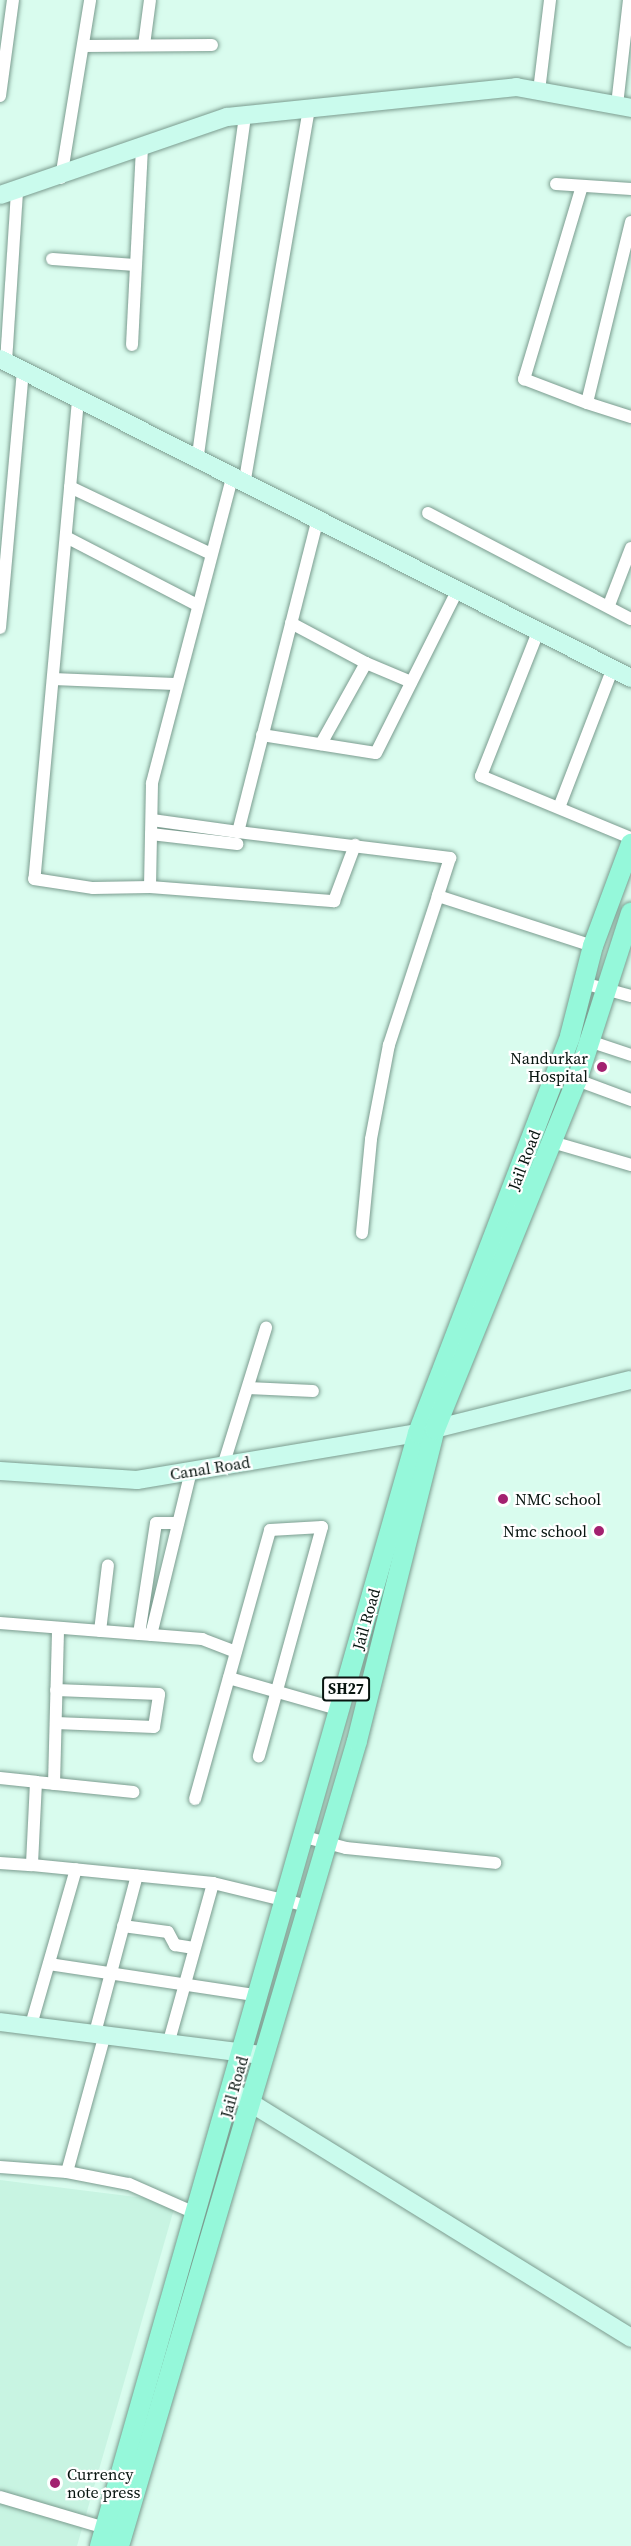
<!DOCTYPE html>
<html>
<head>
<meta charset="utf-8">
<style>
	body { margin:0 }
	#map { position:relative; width:631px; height:2546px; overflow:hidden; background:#d9fcee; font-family:"Source Serif 4",serif }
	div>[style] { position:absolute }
	.built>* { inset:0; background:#c8f4e2 }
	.roads { filter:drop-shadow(0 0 2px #7b9c8f) drop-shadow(0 0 2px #7b9c8f) }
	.street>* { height:12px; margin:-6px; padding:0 6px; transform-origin:6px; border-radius:6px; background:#fff }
	.secondary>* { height:18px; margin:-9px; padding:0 9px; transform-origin:9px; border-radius:9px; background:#cafbed }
	.primary>* { height:20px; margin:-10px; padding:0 10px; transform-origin:10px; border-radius:10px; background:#95f8da }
	.dots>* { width:16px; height:16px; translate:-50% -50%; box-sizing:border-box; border:3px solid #fff; border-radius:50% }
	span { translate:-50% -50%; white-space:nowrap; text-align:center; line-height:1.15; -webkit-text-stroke:4.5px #fff; paint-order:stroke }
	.shield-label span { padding:2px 4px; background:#fff; border:2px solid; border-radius:4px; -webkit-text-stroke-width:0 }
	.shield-label { font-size:15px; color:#081510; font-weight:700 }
	.poi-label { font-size:16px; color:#081510 }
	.right { translate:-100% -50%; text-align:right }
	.left { translate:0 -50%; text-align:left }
	.street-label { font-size:16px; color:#081510 }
</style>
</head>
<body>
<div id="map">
	<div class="built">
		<i style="clip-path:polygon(0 2180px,176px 2202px,77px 2546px,0 2546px)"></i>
	</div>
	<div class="roads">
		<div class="street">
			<i style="left:144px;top:45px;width:45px;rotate:-82.4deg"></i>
			<i style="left:83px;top:46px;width:129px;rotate:-0.4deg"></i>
			<i style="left:539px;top:91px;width:92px;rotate:-83.1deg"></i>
			<i style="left:0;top:96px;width:97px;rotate:-82.3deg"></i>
			<i style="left:617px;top:105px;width:106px;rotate:-83.5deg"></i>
			<i style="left:61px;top:178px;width:180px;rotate:-80.7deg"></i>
			<i style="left:556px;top:184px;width:75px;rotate:3.8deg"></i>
			<i style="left:582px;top:186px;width:202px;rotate:106.7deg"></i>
			<i style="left:524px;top:379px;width:67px;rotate:20.9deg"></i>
			<i style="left:631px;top:222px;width:186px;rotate:103.7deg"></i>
			<i style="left:587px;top:403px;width:46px;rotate:17.7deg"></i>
			<i style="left:52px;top:259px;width:84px;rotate:4.1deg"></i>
			<i style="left:132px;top:345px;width:196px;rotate:-87.1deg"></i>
			<i style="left:6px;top:362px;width:172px;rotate:-86.3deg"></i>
			<i style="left:78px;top:400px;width:481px;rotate:95.2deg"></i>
			<i style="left:34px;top:879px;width:60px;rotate:8.7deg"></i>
			<i style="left:93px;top:888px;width:57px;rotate:-1deg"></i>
			<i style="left:150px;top:887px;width:185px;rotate:4.4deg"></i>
			<i style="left:334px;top:901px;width:60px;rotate:-69.4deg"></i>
			<i style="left:197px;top:462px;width:350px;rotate:-82.1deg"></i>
			<i style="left:244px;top:485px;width:382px;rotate:-80.2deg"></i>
			<i style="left:70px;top:487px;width:156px;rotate:25.4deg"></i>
			<i style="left:428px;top:513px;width:229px;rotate:27.6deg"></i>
			<i style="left:317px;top:522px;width:320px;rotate:104.3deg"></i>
			<i style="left:238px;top:832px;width:214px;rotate:7deg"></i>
			<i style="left:450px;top:858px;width:40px;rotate:108deg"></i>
			<i style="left:438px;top:896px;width:163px;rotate:17.9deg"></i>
			<i style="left:66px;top:537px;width:148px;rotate:27.4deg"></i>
			<i style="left:609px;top:605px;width:61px;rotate:-68.9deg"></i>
			<i style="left:291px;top:623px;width:85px;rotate:28.1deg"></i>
			<i style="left:366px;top:663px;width:93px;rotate:119.1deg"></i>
			<i style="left:0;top:628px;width:258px;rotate:-84.9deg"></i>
			<i style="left:538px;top:632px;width:155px;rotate:111.6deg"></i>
			<i style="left:481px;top:776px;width:162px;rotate:22.5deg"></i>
			<i style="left:366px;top:663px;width:49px;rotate:22.9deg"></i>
			<i style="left:53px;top:679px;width:122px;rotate:2.3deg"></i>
			<i style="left:262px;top:735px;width:115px;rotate:9deg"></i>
			<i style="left:376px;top:753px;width:181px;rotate:-63.4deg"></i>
			<i style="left:560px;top:805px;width:147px;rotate:-68.9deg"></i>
			<i style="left:152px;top:820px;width:87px;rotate:7.9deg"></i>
			<i style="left:151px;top:834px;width:87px;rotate:6.6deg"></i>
			<i style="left:150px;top:887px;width:104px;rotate:-88.9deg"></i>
			<i style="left:152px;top:783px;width:314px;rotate:-75.3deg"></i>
			<i style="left:583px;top:983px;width:50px;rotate:15.2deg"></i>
			<i style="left:589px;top:1041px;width:44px;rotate:18.4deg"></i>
			<i style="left:577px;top:1080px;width:58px;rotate:20.3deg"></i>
			<i style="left:552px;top:1142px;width:82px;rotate:16.2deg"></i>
			<i style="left:362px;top:1233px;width:94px;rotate:-84.5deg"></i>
			<i style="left:371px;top:1139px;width:96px;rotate:-79.2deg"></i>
			<i style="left:389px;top:1045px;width:157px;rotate:-71.8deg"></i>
			<i style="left:248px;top:1388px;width:65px;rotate:2.6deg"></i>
			<i style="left:223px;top:1466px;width:145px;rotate:-72.7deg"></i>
			<i style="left:0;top:1623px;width:203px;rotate:4.5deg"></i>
			<i style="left:202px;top:1639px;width:36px;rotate:21deg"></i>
			<i style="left:100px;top:1631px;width:66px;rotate:-83.1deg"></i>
			<i style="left:139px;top:1634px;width:112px;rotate:-81.3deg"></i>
			<i style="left:156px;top:1523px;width:22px"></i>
			<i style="left:151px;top:1635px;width:169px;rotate:-76.3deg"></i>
			<i style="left:229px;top:1678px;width:116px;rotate:15.9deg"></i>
			<i style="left:56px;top:1723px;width:98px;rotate:2.3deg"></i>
			<i style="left:154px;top:1727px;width:33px;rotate:-81deg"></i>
			<i style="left:159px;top:1694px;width:103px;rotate:-177.8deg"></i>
			<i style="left:0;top:1778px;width:36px;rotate:6deg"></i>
			<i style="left:36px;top:1782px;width:83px;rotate:92.8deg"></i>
			<i style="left:32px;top:1865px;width:182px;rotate:5.7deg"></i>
			<i style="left:213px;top:1883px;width:98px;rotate:13.6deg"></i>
			<i style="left:36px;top:1782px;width:98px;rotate:5.9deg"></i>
			<i style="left:54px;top:1784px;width:156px;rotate:-88.5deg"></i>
			<i style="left:195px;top:1799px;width:279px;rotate:-74.4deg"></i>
			<i style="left:270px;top:1530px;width:52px;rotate:-3.3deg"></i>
			<i style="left:322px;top:1527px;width:238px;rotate:105.4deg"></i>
			<i style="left:305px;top:1837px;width:42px;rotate:15deg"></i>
			<i style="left:346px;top:1848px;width:150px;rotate:5.7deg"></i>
			<i style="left:0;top:1863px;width:32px;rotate:4deg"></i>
			<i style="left:123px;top:1926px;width:45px;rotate:7.6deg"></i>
			<i style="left:168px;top:1932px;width:15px;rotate:62deg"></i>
			<i style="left:175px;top:1945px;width:19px;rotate:9deg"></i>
			<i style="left:49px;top:1964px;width:214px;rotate:8.6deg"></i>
			<i style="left:31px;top:2025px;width:162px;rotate:-73.9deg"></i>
			<i style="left:95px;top:2033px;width:163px;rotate:-75.1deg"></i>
			<i style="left:169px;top:2041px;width:164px;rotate:-74.4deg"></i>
			<i style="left:0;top:2167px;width:67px;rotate:4.3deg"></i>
			<i style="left:67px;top:2172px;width:143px;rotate:-74.6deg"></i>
			<i style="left:67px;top:2172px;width:63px;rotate:11deg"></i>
			<i style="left:129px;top:2184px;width:74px;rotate:23.8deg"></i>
			<i style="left:0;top:2497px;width:109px;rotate:16.4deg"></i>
		</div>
		<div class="secondary">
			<i style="left:0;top:195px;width:240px;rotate:-19deg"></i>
			<i style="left:227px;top:117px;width:291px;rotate:-5.9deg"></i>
			<i style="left:516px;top:87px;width:117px;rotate:10.3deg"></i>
			<i style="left:0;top:359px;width:707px;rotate:26.82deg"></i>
			<i style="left:0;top:1471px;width:137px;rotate:3.8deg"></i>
			<i style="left:137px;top:1480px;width:285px;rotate:-9.5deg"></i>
			<i style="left:418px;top:1433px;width:219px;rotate:-14deg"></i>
			<i style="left:0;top:2022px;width:264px;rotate:7.2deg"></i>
			<i style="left:233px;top:2092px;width:468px;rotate:31.7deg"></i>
		</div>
		<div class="primary">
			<i style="left:100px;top:2546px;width:1158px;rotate:-74.05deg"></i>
			<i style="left:418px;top:1433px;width:425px;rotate:-69deg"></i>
			<i style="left:570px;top:1036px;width:93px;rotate:-75.7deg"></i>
			<i style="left:593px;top:946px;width:109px;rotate:-69.6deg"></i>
			<i style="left:119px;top:2546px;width:839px;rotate:-73.53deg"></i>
			<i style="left:357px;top:1741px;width:322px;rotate:-76deg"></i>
			<i style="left:435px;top:1429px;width:377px;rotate:-67.9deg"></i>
			<i style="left:577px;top:1080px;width:176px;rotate:-72.1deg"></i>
		</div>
	</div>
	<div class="dots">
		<i style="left:602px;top:1067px;background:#a32170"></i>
		<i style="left:503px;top:1499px;background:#a32170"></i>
		<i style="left:599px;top:1531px;background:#a32170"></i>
		<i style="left:55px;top:2483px;background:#a32170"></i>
	</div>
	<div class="shield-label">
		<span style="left:346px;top:1689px">SH27</span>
	</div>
	<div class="poi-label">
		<span class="right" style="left:588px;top:1067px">Nandurkar<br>Hospital</span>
		<span class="left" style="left:515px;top:1499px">NMC school</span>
		<span class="right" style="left:587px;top:1531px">Nmc school</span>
		<span class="left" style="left:67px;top:2483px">Currency<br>note press</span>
	</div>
	<div class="street-label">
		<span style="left:524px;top:1160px;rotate:-69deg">Jail Road</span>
		<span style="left:210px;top:1468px;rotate:-9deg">Canal Road</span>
		<span style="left:366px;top:1619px;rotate:-74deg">Jail Road</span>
		<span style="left:234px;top:2087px;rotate:-74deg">Jail Road</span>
	</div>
</div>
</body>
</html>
